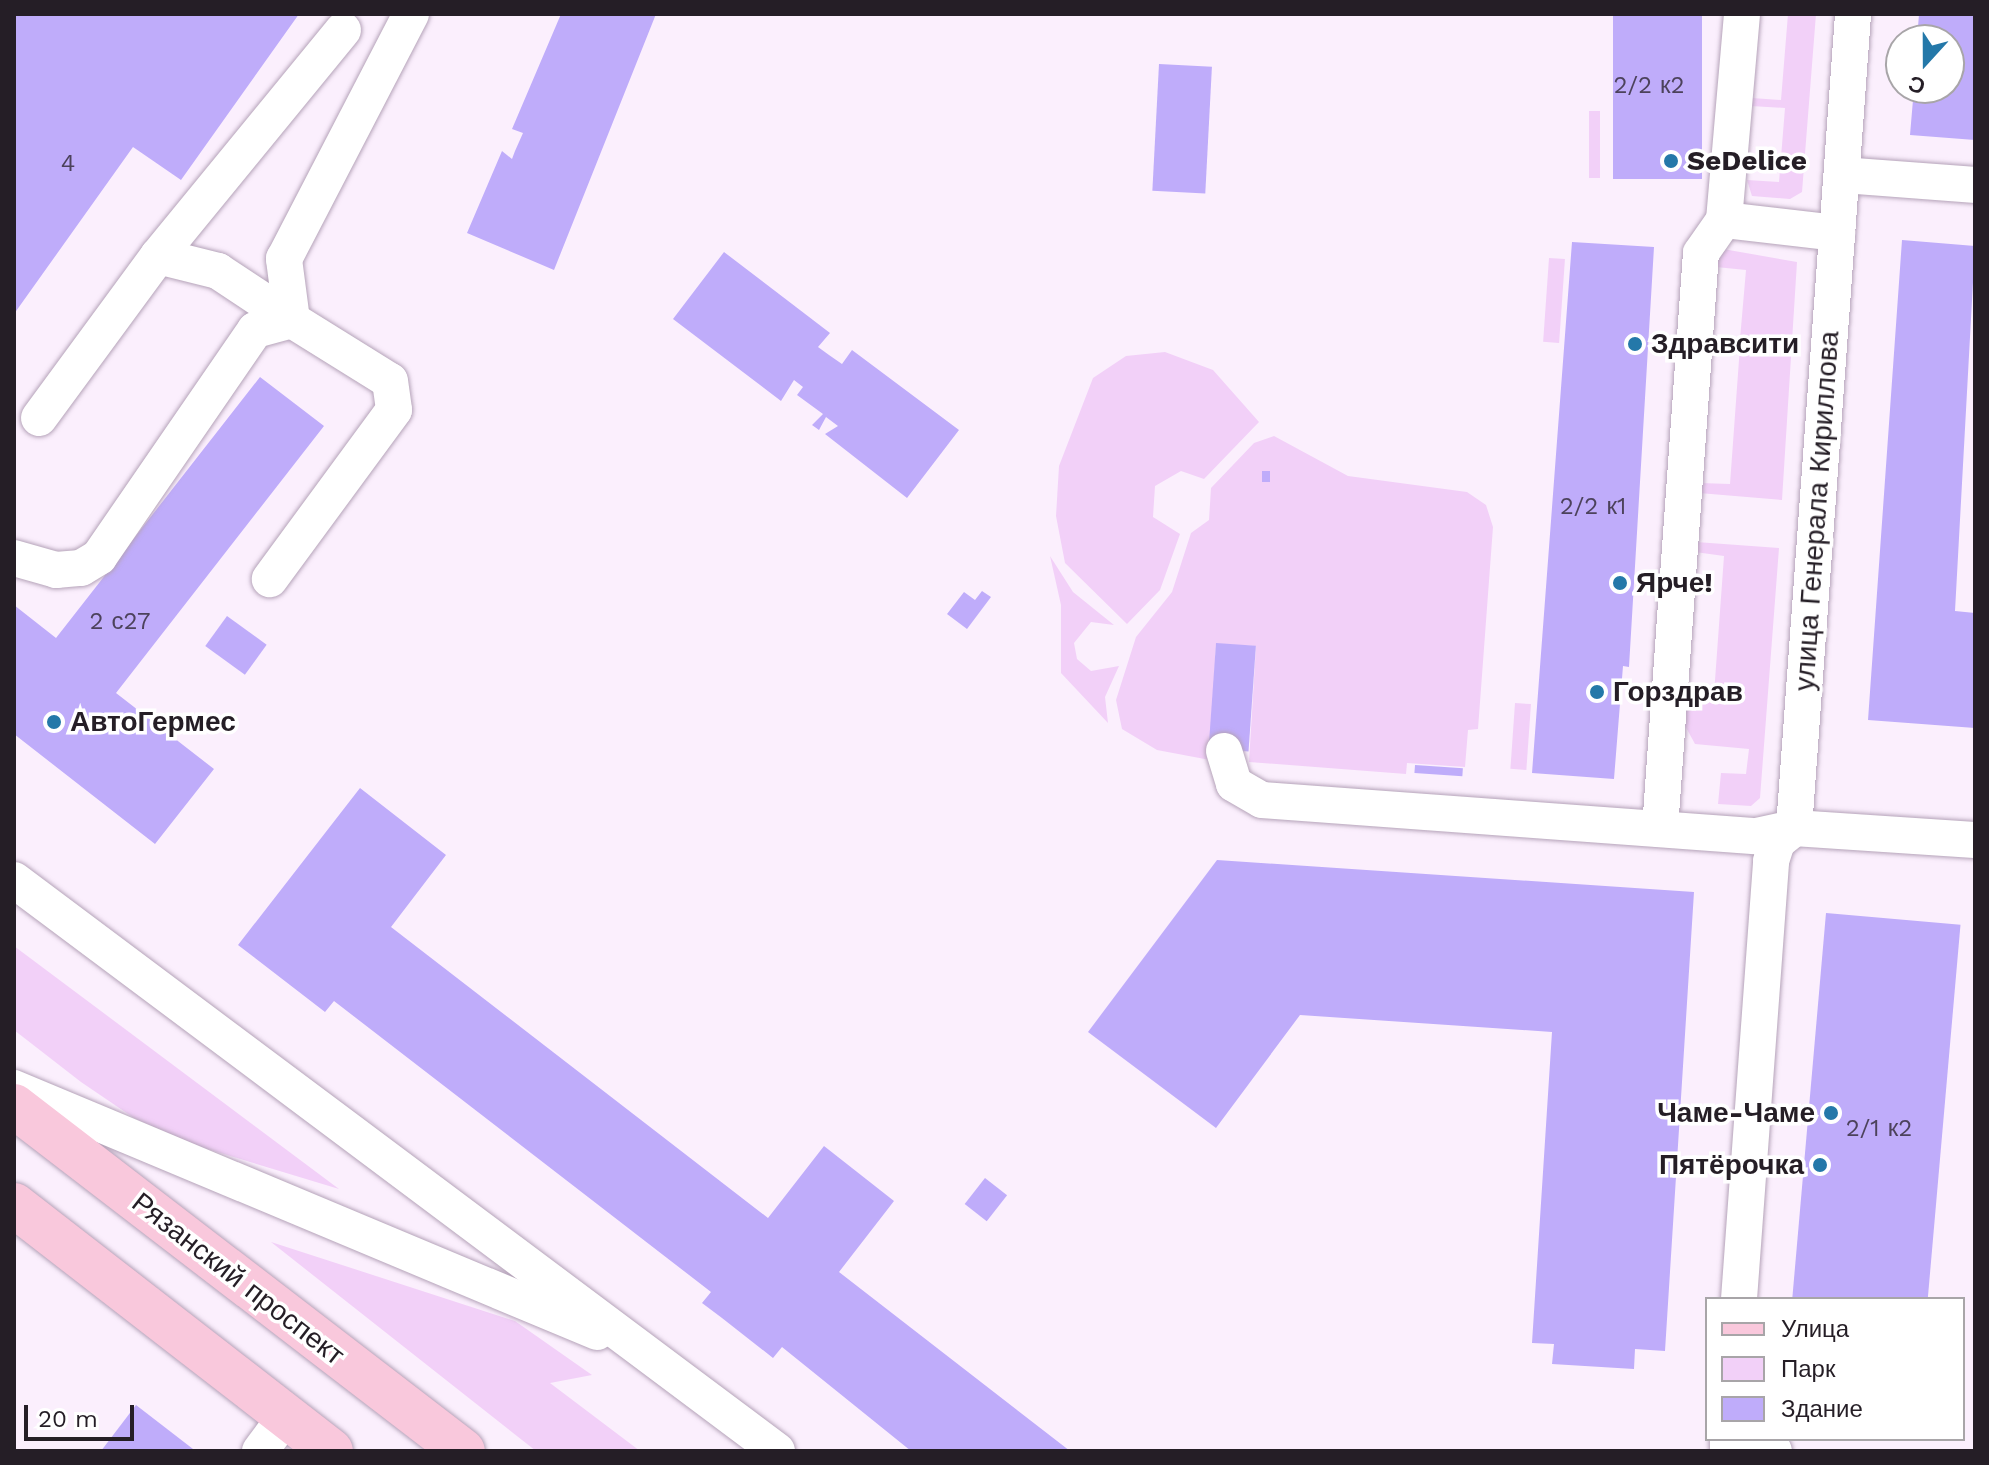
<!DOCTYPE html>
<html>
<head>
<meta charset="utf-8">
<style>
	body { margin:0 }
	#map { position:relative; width:1989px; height:1465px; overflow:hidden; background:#fbeffd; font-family:"Work Sans",sans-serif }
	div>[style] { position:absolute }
	.green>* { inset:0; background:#f2d0f8; transform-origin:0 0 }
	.building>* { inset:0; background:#bfacfa; transform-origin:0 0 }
	.roads { filter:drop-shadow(0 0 2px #b5a3b9) drop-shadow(0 0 2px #b5a3b9) }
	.minor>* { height:36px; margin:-18px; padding:0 18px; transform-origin:18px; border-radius:18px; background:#fff }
	.major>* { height:44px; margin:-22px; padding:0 22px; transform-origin:22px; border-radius:22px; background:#f9c8dc }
	.dots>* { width:22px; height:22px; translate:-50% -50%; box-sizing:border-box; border:4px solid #fff; border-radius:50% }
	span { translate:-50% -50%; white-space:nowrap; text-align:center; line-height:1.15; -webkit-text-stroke:7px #fff; paint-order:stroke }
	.number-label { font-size:24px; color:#4c425b }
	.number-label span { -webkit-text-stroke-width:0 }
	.poi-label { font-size:28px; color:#251e26; font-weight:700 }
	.left { translate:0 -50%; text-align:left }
	.right { translate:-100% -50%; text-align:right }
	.street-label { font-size:28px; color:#251e26 }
	.frame { position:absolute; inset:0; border:16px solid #251e26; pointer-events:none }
	.legend { position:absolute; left:1705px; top:1297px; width:260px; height:144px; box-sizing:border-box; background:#fff; border:2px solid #a8a5a8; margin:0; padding:10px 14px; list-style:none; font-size:24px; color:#251e26 }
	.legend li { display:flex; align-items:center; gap:16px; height:40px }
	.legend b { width:40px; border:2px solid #a8a5a8 }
	.north { position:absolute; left:1885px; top:24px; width:80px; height:80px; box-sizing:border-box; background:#fff; border:2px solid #a8a5a8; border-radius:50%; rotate:201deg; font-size:22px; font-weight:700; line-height:32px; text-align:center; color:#251e26 }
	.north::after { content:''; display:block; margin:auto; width:28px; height:36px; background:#2478a9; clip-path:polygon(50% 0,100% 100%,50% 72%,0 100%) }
	.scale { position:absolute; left:24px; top:1405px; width:110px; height:36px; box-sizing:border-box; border:4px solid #251e26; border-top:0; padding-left:10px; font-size:24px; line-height:28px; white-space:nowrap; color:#251e26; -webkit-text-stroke:6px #fff; paint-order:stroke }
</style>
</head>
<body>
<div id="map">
	<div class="green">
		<i style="clip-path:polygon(1788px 14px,1816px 14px,1802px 192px,1790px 199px,1752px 196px,1747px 180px,1779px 182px,1785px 108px,1751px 106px,1752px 98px,1781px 100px)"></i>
		<i style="left:1589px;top:111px;width:11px;height:67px"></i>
		<i style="clip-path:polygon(1723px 249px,1797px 262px,1782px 500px,1699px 493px,1700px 483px,1730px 484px,1740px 346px,1710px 343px,1711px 337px,1740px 339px,1746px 270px,1716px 267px)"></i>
		<i style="left:1549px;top:258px;width:16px;height:84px;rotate:4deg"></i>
		<i style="clip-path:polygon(1165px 352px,1213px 370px,1259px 422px,1204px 479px,1181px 471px,1155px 486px,1153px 517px,1180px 534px,1160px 590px,1127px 624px,1065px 563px,1056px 516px,1059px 466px,1093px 378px,1126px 356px)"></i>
		<i style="clip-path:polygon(1274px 436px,1348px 476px,1467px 492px,1486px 505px,1493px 527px,1478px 729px,1468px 730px,1465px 767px,1407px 763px,1406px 774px,1249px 762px,1256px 646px,1216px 644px,1210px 760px,1157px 750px,1122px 729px,1116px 700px,1136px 637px,1172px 592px,1191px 533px,1209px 520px,1211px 488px,1254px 443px)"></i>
		<i style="clip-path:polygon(1696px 542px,1779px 548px,1760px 798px,1751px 806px,1718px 804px,1721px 773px,1746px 774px,1749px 749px,1695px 744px,1682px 720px,1685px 692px,1714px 694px,1724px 556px,1695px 552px)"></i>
		<i style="clip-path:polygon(1050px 556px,1073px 592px,1114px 625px,1091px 622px,1074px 643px,1077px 659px,1091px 671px,1119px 666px,1105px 697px,1108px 723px,1061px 673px,1061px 605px)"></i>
		<i style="left:1515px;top:703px;width:16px;height:66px;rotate:4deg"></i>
		<i style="clip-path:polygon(14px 946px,339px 1189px,194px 1145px,134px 1118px,81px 1082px,14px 1030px)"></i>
		<i style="clip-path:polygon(271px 1242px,515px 1321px,592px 1375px,550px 1383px,640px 1451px,536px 1451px)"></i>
	</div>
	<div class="building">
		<i style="clip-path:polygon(14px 14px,299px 14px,181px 180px,133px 147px,14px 314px)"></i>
		<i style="clip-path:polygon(561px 14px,656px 14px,554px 270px,467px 233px,502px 151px,512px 159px,515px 151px,523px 133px,512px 129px)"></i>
		<i style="left:1613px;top:14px;width:89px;height:165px"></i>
		<i style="clip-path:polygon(1919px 14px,1975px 14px,1975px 140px,1910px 135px,1914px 88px,1949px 88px,1949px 40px,1917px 40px)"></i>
		<i style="left:1159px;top:64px;width:53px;height:127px;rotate:3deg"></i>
		<i style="clip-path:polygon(1902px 240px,1975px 246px,1955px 611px,1975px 613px,1975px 728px,1868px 720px)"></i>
		<i style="clip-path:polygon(1572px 242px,1654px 247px,1629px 667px,1623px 666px,1614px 779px,1532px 773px)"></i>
		<i style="clip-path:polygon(724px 252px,830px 333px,818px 347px,829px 355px,842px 364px,852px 350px,959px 430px,907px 498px,825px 434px,838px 426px,826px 417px,819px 430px,812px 425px,823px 414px,797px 395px,803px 387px,794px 380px,781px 401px,673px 319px)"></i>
		<i style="clip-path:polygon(260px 377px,324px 426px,116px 693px,214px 769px,155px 844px,14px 734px,14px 605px,56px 638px)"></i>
		<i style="left:1262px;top:471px;width:8px;height:11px"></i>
		<i style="clip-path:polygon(982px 591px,991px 597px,967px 629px,947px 614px,964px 592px,975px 600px)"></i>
		<i style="left:227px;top:616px;width:49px;height:37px;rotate:36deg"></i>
		<i style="left:1216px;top:643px;width:40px;height:106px;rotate:4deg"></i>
		<i style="left:1415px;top:765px;width:48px;height:8px;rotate:4deg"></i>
		<i style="clip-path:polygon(360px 788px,446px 855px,391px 927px,768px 1218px,824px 1146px,894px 1201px,839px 1272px,1070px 1451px,911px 1451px,782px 1347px,773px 1358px,722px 1318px,702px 1303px,711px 1292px,702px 1285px,334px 1001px,325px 1012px,238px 945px)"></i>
		<i style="clip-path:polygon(1217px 860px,1694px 892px,1665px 1351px,1635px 1349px,1634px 1369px,1552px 1364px,1554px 1344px,1532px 1343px,1552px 1032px,1300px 1015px,1216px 1128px,1088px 1032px)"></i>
		<i style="left:1826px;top:913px;width:135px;height:387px;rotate:5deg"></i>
		<i style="left:985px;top:1178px;width:28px;height:33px;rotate:38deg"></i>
		<i style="clip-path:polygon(136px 1405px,193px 1449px,192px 1451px,101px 1451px)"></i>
	</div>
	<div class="roads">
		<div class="minor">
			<i style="left:1842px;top:175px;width:133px;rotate:4.3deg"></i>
			<i style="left:1724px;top:220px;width:114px;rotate:6.6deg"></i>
			<i style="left:158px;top:256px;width:292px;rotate:-50.7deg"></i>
			<i style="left:292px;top:320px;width:62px;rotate:-97.5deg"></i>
			<i style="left:284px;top:259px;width:276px;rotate:-62.6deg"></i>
			<i style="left:39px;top:418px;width:201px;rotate:-53.7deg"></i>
			<i style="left:158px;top:256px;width:62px;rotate:14deg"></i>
			<i style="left:218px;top:271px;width:89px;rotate:33.5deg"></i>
			<i style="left:14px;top:558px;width:44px;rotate:15.9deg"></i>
			<i style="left:56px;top:570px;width:25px;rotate:-5deg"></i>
			<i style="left:81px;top:568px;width:21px;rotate:-31deg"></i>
			<i style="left:99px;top:557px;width:275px;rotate:-55.5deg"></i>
			<i style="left:255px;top:330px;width:38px;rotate:-15deg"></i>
			<i style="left:292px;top:320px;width:115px;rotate:31.9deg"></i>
			<i style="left:390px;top:381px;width:29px;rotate:82deg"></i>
			<i style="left:394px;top:410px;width:210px;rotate:126.3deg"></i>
			<i style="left:1224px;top:751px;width:34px;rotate:73deg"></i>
			<i style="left:1234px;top:784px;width:32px;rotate:30deg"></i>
			<i style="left:1262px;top:800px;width:495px;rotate:4.2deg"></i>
			<i style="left:1756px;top:836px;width:39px;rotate:-12deg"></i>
			<i style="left:1794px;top:828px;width:181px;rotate:3.8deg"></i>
			<i style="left:1794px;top:828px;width:816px;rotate:-85.85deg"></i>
			<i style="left:1660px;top:829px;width:577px;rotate:-85.93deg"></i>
			<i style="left:1701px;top:253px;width:40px;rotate:-55.1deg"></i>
			<i style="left:1724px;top:220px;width:207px;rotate:-85deg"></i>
			<i style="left:14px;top:880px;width:953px;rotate:36.81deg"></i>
			<i style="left:14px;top:1088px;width:632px;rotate:22.71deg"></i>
			<i style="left:1739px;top:1299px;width:439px;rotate:-85.8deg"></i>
			<i style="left:1771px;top:861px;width:20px;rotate:-72deg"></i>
			<i style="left:1777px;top:842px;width:22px;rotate:-39deg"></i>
			<i style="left:1728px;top:1439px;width:9px;rotate:90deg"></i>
			<i style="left:1728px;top:1448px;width:46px;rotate:3.7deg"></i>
			<i style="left:260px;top:1451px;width:44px;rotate:-53.4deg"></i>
		</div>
		<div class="major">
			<i style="left:14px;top:1106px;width:566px;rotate:37.54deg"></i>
			<i style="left:14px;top:1205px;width:401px;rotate:37.8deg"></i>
		</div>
	</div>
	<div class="dots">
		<i style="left:1671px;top:161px;background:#2478a9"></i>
		<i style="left:1635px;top:344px;background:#2478a9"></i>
		<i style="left:1620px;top:583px;background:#2478a9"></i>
		<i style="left:1597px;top:692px;background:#2478a9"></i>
		<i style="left:54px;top:722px;background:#2478a9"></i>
		<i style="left:1831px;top:1113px;background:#2478a9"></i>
		<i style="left:1820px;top:1165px;background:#2478a9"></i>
	</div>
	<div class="number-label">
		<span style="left:1649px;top:86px">2/2 к2</span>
		<span style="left:68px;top:164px">4</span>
		<span style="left:1593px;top:507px">2/2 к1</span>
		<span style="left:120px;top:622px">2 с27</span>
		<span style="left:1879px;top:1129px">2/1 к2</span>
	</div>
	<div class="poi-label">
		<span class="left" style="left:1687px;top:161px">SeDelice</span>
		<span class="left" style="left:1651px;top:344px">Здравсити</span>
		<span class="left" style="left:1636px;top:583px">Ярче!</span>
		<span class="left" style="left:1613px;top:692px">Горздрав</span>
		<span class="left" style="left:70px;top:722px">АвтоГермес</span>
		<span class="right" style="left:1815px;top:1113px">Чаме-Чаме</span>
		<span class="right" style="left:1804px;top:1165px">Пятёрочка</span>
	</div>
	<div class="street-label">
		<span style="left:1817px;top:511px;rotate:-86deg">улица Генерала Кириллова</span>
		<span style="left:238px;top:1279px;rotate:38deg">Рязанский проспект</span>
	</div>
	<div class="frame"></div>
	<ul class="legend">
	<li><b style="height:10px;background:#f9c8dc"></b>Улица</li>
	<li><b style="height:22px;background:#f2d0f8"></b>Парк</li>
	<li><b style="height:22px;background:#bfacfa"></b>Здание</li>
	</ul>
	<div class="north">С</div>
	<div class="scale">20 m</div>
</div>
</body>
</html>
